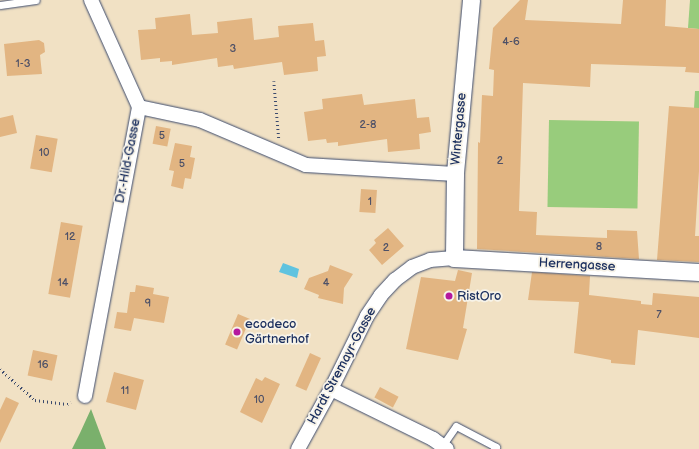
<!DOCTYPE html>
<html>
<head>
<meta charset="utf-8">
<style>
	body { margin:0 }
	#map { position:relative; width:699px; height:449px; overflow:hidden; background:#f1e1c4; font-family:"Balsamiq Sans",sans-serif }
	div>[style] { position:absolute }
	.green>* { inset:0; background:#98cc7c; transform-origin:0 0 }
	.forest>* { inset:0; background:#7ab06c }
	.water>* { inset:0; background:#60c3df }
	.building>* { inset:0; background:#e2b582; transform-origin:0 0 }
	.path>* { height:2.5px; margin-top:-1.25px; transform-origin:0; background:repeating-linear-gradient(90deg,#3b4a6d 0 1px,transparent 0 4px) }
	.roads { filter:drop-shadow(0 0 1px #3b4a6d) drop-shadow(0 0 1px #3b4a6d) }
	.service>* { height:7px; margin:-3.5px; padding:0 3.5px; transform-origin:3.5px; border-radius:3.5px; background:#fff }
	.minor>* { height:14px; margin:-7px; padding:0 7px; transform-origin:7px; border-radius:7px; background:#fff }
	.tertiary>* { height:17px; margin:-8.5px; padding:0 8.5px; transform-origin:8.5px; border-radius:8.5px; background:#fff }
	.dots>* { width:11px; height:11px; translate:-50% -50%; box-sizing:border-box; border:2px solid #f7f3e8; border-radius:50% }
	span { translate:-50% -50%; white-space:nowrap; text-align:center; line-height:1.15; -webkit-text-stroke:3.5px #f7f3e8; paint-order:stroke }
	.number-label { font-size:11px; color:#4d5067 }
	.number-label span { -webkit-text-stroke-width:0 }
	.street-label { font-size:13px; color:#1b2f5e }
	.poi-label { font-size:13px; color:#1b2f5e }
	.left { translate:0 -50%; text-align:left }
</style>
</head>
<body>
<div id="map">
	<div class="green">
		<i style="clip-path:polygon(690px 0,699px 0,699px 29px,688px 28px)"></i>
		<i style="clip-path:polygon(695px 91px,699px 91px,699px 108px,694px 108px)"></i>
		<i style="left:549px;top:120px;width:90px;height:87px;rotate:1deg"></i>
	</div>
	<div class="forest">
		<i style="clip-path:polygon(91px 409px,106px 449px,72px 449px,80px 433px)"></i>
	</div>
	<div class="water">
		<i style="clip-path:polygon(283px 263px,299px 269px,297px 278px,279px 272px)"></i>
	</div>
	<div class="building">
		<i style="clip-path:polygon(520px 0,528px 0,525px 20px,621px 24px,623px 0,666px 0,665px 26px,699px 29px,699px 73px,685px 72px,686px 67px,591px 64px,590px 87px,523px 83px,519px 211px,537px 212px,536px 235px,607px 238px,607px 230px,637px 231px,639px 259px,477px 249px,478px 142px,480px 143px,482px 95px,493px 96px,494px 70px,489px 69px,493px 28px)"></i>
		<i style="clip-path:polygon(190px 14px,192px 35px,218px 33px,217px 22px,252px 18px,254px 40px,279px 37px,278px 26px,313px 23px,315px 41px,324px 40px,326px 56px,317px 57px,318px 71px,284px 75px,282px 62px,234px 69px,233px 65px,218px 67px,217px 58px,172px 65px,172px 61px,160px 62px,160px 58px,141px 60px,138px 30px,156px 29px,155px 18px)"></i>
		<i style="clip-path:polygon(39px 40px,44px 43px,45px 52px,40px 55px,42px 74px,7px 76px,4px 44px)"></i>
		<i style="clip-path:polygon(362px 94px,364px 105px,415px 99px,417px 118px,429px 117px,431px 132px,419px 134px,420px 149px,388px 152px,387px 139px,338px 146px,338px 142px,327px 143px,326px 139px,308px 141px,304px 112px,323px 109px,322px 99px)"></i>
		<i style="clip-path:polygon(669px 106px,699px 108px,699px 171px,695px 236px,699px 236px,699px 262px,657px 260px)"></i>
		<i style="clip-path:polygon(13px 115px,17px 133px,0 137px,0 118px)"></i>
		<i style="left:156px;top:126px;width:15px;height:18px;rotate:11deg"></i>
		<i style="left:36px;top:135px;width:22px;height:34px;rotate:10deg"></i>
		<i style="clip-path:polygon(175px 143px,192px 146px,190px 157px,195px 158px,191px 179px,185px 178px,183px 189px,171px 186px,174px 171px,169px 170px)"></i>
		<i style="left:361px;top:189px;width:16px;height:23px;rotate:4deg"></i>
		<i style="left:61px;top:222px;width:22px;height:73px;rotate:10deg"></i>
		<i style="clip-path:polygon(388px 228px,404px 246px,382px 265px,369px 250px,376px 243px,374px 240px)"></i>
		<i style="clip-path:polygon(330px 265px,353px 274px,344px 288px,343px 304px,318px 298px,319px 295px,304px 289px,309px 278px,328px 271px)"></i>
		<i style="clip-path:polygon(458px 270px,472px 273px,463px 328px,467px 329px,458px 360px,406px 349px,421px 277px,455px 281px)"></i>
		<i style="clip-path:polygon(532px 272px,590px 276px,589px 295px,641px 301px,641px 304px,652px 305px,653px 293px,699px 297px,699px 338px,638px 330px,635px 365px,611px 363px,611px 360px,574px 353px,579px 302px,528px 300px)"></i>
		<i style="clip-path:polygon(136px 285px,154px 288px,153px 294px,169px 297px,164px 323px,134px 318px,131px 331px,114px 328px,117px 312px,127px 313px,130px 292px,135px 292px)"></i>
		<i style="left:238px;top:314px;width:13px;height:33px;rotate:23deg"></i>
		<i style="left:33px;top:350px;width:25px;height:26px;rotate:12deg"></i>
		<i style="left:310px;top:353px;width:12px;height:36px;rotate:24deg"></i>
		<i style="left:114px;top:372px;width:31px;height:31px;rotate:15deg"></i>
		<i style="clip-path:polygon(265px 377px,280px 384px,262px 423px,240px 412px,256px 378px,262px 381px)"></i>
		<i style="left:380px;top:387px;width:21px;height:12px;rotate:28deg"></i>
		<i style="clip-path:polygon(6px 397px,19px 403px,0 443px,0 410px)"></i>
	</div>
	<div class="path">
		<i style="left:274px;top:81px;width:58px;rotate:85.1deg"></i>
		<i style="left:0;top:369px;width:47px;rotate:41.5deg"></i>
		<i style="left:35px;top:400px;width:32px;rotate:7deg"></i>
		<i style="left:67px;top:404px;width:4px;rotate:-27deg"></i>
	</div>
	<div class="roads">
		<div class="service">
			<i style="left:0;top:5px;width:36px;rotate:-8deg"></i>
			<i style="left:442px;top:446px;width:24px;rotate:-55deg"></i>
			<i style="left:456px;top:426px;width:45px;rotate:27.7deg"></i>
			<i style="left:496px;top:447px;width:3px;rotate:135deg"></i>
		</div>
		<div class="minor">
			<i style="left:91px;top:0;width:117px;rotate:65.8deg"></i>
			<i style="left:139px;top:107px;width:62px;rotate:12deg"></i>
			<i style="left:200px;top:120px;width:115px;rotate:23deg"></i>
			<i style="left:306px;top:165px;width:149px;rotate:3.5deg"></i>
			<i style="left:331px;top:389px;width:114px;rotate:26.1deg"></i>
			<i style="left:433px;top:439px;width:17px;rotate:36deg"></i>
			<i style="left:85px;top:396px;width:294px;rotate:-79.4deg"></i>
			<i style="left:298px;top:449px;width:68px;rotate:-61.2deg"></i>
			<i style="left:331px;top:389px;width:81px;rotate:-63.7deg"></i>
			<i style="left:367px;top:316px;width:25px;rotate:-56deg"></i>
			<i style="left:381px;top:295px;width:21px;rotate:-47deg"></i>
			<i style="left:395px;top:280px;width:21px;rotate:-37deg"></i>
			<i style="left:412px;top:267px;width:19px;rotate:-21deg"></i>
			<i style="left:430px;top:260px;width:24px;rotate:-5deg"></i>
		</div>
		<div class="tertiary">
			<i style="left:471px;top:0;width:175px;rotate:95.3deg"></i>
			<i style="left:455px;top:174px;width:84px;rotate:90.7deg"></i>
			<i style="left:454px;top:258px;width:245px;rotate:3.3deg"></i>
		</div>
	</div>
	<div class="dots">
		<i style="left:449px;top:296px;background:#b5179e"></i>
		<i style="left:237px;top:332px;background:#b5179e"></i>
	</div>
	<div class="number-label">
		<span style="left:511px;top:42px">4-6</span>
		<span style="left:233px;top:49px">3</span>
		<span style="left:23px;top:64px">1-3</span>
		<span style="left:368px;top:125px">2-8</span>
		<span style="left:162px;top:136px">5</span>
		<span style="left:44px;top:153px">10</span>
		<span style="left:500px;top:161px">2</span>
		<span style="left:182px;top:164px">5</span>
		<span style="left:370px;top:202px">1</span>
		<span style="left:70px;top:237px">12</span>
		<span style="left:599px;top:247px">8</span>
		<span style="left:386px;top:248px">2</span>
		<span style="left:63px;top:283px">14</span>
		<span style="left:326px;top:283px">4</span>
		<span style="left:148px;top:304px">9</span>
		<span style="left:659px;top:315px">7</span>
		<span style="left:43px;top:365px">16</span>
		<span style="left:125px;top:391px">11</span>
		<span style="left:259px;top:400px">10</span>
	</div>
	<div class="street-label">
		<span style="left:459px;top:129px;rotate:-85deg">Wintergasse</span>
		<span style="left:128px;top:161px;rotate:-79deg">Dr.-Hild-Gasse</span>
		<span style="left:577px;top:265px;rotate:3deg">Herrengasse</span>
		<span style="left:342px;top:366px;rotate:-62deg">Hardt Stremayr-Gasse</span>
	</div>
	<div class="poi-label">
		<span class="left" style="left:457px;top:296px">RistOro</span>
		<span class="left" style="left:245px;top:332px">ecodeco<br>Gärtnerhof</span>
	</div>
</div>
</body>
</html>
